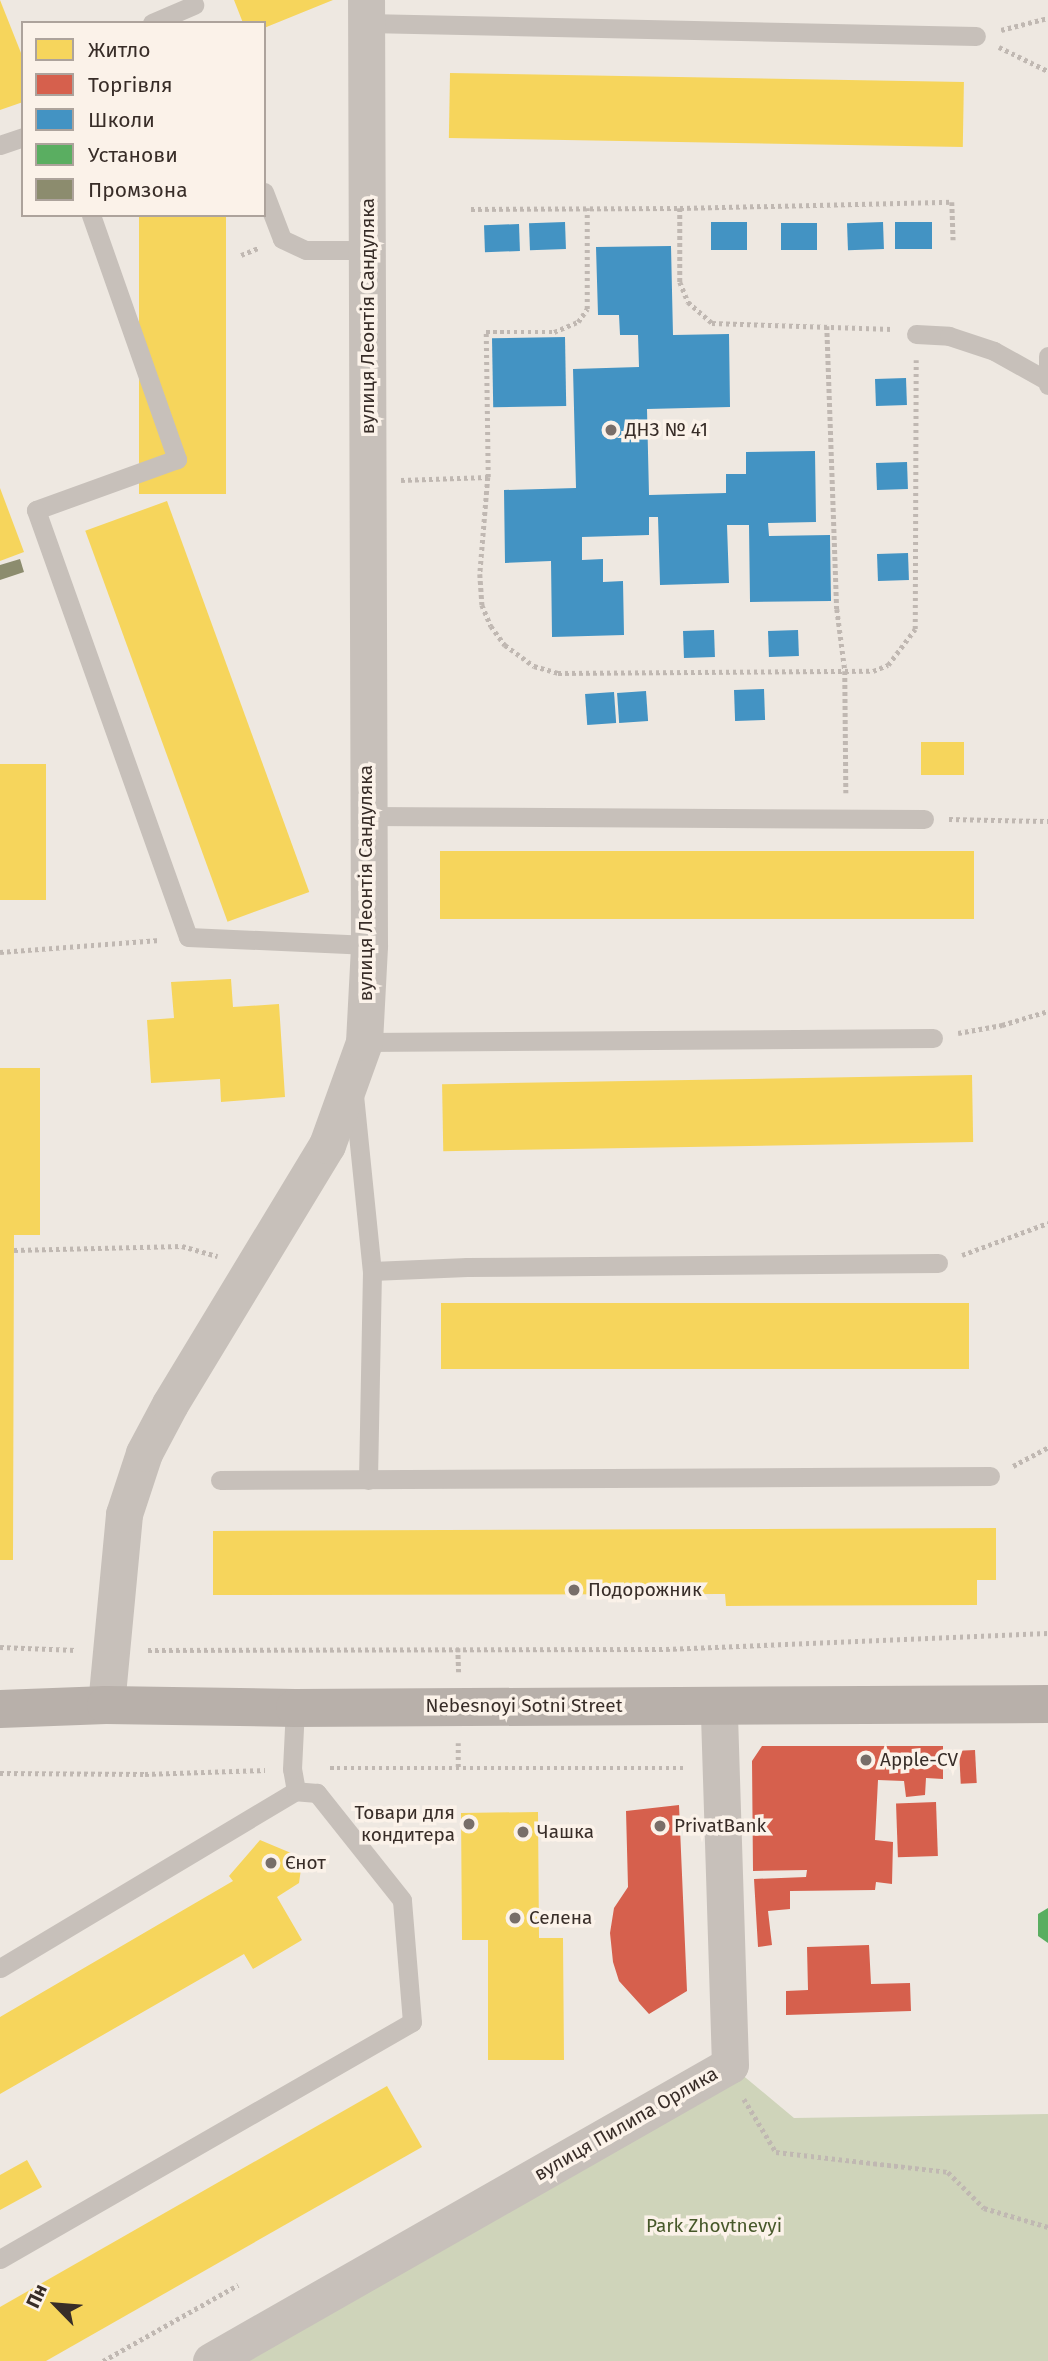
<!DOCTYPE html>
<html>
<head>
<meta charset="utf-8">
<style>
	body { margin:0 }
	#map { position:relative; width:1048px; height:2361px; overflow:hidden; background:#eee8e1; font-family:"Fira Sans",sans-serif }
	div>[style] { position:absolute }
	.green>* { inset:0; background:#cfd4ba }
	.homes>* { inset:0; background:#f6d55c; transform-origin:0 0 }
	.shops>* { inset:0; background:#d6604d; transform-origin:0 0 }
	.schools>* { inset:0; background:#4393c3; transform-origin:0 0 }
	.public>* { inset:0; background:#5aae61 }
	.industry>* { inset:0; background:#8c8c6e }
	.path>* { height:4.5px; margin-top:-2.25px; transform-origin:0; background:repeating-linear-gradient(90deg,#c0b8b2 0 3.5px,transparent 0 7px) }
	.lane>* { height:19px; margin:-9.5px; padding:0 9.5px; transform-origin:9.5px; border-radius:9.5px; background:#c7c0ba }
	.street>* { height:37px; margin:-18.5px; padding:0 18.5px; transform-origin:18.5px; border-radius:18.5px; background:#c7c0ba }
	.secondary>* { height:38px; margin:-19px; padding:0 19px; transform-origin:19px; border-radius:19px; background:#b8b0aa }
	.dots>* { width:19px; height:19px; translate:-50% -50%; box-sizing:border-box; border:4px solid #fbf2e9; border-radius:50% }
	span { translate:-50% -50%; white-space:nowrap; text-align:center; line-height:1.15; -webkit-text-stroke:7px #fbf2e9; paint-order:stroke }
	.street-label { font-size:19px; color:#382d28 }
	.poi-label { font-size:19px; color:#382d28 }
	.left { translate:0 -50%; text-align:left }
	.right { translate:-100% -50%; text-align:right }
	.park-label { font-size:19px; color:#47582a }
	.legend { position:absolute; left:21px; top:21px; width:245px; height:196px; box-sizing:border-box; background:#fbf2e9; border:2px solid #ada39c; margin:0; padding:9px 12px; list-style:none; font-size:21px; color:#382d28 }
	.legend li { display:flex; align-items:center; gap:14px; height:35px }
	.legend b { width:35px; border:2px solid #ada39c }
	.north { position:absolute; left:21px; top:2270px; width:70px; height:70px; -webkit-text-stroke:5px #fbf2e9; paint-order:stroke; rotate:295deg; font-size:19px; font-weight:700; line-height:28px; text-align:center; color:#382d28 }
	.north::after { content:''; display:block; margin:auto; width:24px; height:32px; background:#382d28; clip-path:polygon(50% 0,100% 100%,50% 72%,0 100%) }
</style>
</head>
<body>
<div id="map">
	<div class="green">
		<i style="clip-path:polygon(728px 2063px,794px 2118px,1048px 2114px,1048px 2361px,207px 2361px)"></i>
	</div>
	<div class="homes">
		<i style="clip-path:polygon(0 0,23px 58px,23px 102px,0 110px)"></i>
		<i style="clip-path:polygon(234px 0,333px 0,264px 28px,264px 23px,243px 23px)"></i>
		<i style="left:450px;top:73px;width:514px;height:65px;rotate:1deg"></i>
		<i style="left:139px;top:215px;width:87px;height:279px"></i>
		<i style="clip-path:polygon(0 488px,24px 552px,0 561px)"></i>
		<i style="left:167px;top:501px;width:416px;height:87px;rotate:70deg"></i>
		<i style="left:964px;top:742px;width:33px;height:43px;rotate:90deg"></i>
		<i style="left:0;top:764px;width:46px;height:136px"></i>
		<i style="left:974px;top:851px;width:68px;height:534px;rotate:90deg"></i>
		<i style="clip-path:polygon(231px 979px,233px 1007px,279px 1004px,285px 1097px,221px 1102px,220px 1079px,151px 1083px,147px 1020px,174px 1018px,171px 982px)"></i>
		<i style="clip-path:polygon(0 1068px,40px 1068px,40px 1235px,14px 1235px,13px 1560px,0 1560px)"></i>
		<i style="left:972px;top:1075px;width:67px;height:530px;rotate:89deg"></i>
		<i style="left:969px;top:1303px;width:66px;height:528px;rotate:90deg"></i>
		<i style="clip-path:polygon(996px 1528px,996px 1580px,977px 1580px,977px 1605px,726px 1606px,725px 1594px,213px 1595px,213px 1531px)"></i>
		<i style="clip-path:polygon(538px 1812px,539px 1938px,563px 1938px,564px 2060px,488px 2060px,488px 1940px,462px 1940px,461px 1813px)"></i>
		<i style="clip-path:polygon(260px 1840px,291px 1853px,302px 1862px,299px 1883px,277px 1897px,302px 1940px,253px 1969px,244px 1954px,0 2094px,0 2017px,233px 1881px,229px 1876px)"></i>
		<i style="clip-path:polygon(387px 2086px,422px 2147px,46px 2361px,0 2361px,0 2307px)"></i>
		<i style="clip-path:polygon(27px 2160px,42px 2187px,0 2210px,0 2175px)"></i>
	</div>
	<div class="shops">
		<i style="clip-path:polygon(762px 1746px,943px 1746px,943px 1779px,926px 1778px,925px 1795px,906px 1797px,904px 1781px,878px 1780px,875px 1840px,893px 1842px,892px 1884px,876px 1882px,875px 1890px,790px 1891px,790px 1909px,768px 1911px,772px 1945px,758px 1947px,754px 1879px,806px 1877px,807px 1870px,753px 1871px,752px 1761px)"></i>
		<i style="left:975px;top:1750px;width:33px;height:16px;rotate:87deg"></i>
		<i style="left:936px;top:1802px;width:54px;height:40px;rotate:88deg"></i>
		<i style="clip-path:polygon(679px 1805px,687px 1991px,649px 2014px,619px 1981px,613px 1962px,610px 1933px,614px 1908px,628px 1887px,626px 1811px)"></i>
		<i style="clip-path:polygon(869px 1945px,871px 1984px,910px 1983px,911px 2011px,786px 2015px,786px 1991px,808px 1990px,807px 1947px)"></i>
	</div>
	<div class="schools">
		<i style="left:565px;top:222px;width:27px;height:36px;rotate:88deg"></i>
		<i style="left:747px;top:222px;width:28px;height:36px;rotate:90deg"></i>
		<i style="left:883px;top:222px;width:27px;height:36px;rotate:88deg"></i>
		<i style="left:895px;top:222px;width:37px;height:27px"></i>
		<i style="left:781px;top:223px;width:36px;height:27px"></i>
		<i style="left:519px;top:224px;width:27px;height:35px;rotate:88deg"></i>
		<i style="clip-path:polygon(671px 246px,673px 335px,729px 334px,730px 407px,647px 409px,649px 495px,726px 493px,726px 474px,746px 474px,746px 452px,815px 451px,816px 522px,768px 523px,769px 536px,830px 535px,831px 601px,750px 602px,749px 525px,727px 525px,729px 583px,660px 585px,658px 517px,649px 517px,649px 535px,582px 537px,582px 560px,603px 559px,603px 582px,623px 581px,624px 635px,552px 637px,551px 561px,505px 563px,504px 490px,576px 488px,573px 369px,639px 367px,638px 335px,620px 335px,619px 315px,598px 315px,596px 247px)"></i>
		<i style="left:565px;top:337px;width:69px;height:73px;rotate:89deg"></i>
		<i style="left:906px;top:378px;width:27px;height:31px;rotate:88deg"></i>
		<i style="left:907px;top:462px;width:27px;height:31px;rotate:88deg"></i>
		<i style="left:908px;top:553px;width:27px;height:31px;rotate:88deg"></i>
		<i style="left:714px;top:630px;width:27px;height:31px;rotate:88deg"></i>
		<i style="left:798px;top:630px;width:26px;height:30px;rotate:88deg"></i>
		<i style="left:764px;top:689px;width:31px;height:30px;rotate:88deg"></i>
		<i style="left:646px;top:691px;width:30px;height:29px;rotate:86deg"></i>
		<i style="left:614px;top:692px;width:31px;height:29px;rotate:86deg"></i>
	</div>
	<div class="public">
		<i style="clip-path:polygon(1048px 1908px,1048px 1943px,1038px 1936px,1038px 1914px)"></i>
	</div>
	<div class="industry">
		<i style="clip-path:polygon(20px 559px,24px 572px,0 580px,0 565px)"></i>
	</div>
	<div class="path">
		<i style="left:1001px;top:30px;width:49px;rotate:-14.3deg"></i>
		<i style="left:999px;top:47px;width:55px;rotate:26.1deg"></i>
		<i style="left:680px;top:208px;width:74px;rotate:90deg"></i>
		<i style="left:680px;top:282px;width:22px;rotate:68deg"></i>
		<i style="left:688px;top:302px;width:32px;rotate:41deg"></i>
		<i style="left:712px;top:323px;width:180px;rotate:1.9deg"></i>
		<i style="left:471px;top:209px;width:209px;rotate:-0.3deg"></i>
		<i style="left:680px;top:208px;width:272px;rotate:-1.3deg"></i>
		<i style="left:952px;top:202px;width:38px;rotate:88deg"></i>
		<i style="left:241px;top:255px;width:18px;rotate:-22deg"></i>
		<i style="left:827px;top:326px;width:283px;rotate:88deg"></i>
		<i style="left:837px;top:609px;width:63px;rotate:82.6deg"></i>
		<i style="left:845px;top:671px;width:122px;rotate:89.5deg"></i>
		<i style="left:488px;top:477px;width:145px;rotate:-90.8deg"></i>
		<i style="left:486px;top:332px;width:68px"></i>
		<i style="left:554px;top:332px;width:26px;rotate:-23deg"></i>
		<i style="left:578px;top:322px;width:16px;rotate:-55deg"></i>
		<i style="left:587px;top:309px;width:101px;rotate:-90deg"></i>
		<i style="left:401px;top:480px;width:87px;rotate:-2deg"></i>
		<i style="left:488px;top:477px;width:97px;rotate:94.7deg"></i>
		<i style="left:480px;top:574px;width:31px;rotate:86deg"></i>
		<i style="left:482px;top:605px;width:23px;rotate:67deg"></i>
		<i style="left:491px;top:626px;width:24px;rotate:54deg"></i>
		<i style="left:505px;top:645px;width:36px;rotate:36deg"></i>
		<i style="left:534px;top:666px;width:25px;rotate:16deg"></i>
		<i style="left:558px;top:673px;width:315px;rotate:-0.4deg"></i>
		<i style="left:873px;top:671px;width:16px;rotate:-22deg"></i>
		<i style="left:888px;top:665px;width:45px;rotate:-53.1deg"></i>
		<i style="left:915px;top:629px;width:269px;rotate:-89.8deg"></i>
		<i style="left:949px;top:819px;width:99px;rotate:1.2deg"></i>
		<i style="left:0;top:952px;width:160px;rotate:-4.3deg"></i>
		<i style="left:958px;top:1033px;width:45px;rotate:-10.3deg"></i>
		<i style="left:1002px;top:1025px;width:48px;rotate:-16.9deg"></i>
		<i style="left:14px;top:1250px;width:168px;rotate:-1.4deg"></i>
		<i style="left:182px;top:1246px;width:37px;rotate:16deg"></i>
		<i style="left:962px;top:1255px;width:92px;rotate:-20.4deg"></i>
		<i style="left:1013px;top:1466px;width:40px;rotate:-28deg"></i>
		<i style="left:0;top:1647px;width:76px;rotate:2.3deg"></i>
		<i style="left:458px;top:1648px;width:24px;rotate:88deg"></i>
		<i style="left:148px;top:1650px;width:518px;rotate:-0.11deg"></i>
		<i style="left:666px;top:1649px;width:382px;rotate:-2.4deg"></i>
		<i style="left:458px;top:1767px;width:24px;rotate:-90deg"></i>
		<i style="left:330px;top:1768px;width:355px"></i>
		<i style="left:0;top:1773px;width:145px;rotate:0.4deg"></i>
		<i style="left:145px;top:1774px;width:120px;rotate:-1.9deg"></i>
		<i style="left:744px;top:2099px;width:62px;rotate:58.9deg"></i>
		<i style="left:776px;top:2152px;width:173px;rotate:6.6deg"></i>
		<i style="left:948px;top:2172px;width:51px;rotate:45deg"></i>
		<i style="left:984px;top:2208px;width:67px;rotate:16.5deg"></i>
		<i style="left:103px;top:2361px;width:155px;rotate:-29.4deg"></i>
	</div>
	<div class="lane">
		<i style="left:152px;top:23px;width:46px;rotate:-23.2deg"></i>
		<i style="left:366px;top:23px;width:610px;rotate:1.22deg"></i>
		<i style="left:0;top:145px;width:24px;rotate:-19deg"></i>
		<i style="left:264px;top:192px;width:50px;rotate:69deg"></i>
		<i style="left:282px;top:239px;width:26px;rotate:25deg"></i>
		<i style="left:306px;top:250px;width:62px"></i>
		<i style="left:91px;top:215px;width:259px;rotate:70.6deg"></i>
		<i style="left:177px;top:459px;width:150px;rotate:160.1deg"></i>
		<i style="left:36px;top:510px;width:453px;rotate:70.4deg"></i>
		<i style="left:188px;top:937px;width:181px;rotate:2.5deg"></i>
		<i style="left:916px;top:334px;width:33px;rotate:3deg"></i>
		<i style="left:949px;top:336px;width:47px;rotate:18.4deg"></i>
		<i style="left:994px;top:351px;width:60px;rotate:29.1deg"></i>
		<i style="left:1048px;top:356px;width:29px;rotate:90deg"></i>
		<i style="left:368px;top:816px;width:556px;rotate:0.31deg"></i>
		<i style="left:364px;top:1042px;width:569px;rotate:-0.4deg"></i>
		<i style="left:354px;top:1095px;width:177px;rotate:84.2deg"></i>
		<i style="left:372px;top:1271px;width:209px;rotate:91.1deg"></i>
		<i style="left:372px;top:1271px;width:95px;rotate:-2.4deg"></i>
		<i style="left:467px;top:1267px;width:471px;rotate:-0.5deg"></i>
		<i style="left:220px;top:1480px;width:770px;rotate:-0.3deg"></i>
		<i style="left:0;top:1968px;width:345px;rotate:-30.9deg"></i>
		<i style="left:0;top:2259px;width:475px;rotate:-29.9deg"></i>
		<i style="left:412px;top:2022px;width:122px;rotate:-94.7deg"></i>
		<i style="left:402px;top:1900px;width:137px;rotate:-128.5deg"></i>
		<i style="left:317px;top:1793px;width:21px;rotate:-175deg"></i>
		<i style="left:296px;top:1791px;width:22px;rotate:-100deg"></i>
		<i style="left:292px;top:1769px;width:61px;rotate:-87.2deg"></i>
	</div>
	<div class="street">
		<i style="left:106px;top:1705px;width:192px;rotate:-84.6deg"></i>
		<i style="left:124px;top:1514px;width:64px;rotate:-71.8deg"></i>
		<i style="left:144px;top:1453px;width:55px;rotate:-62deg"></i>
		<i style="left:170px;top:1404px;width:303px;rotate:-58.8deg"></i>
		<i style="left:327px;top:1145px;width:109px;rotate:-70.2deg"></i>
		<i style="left:364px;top:1042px;width:97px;rotate:-87deg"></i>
		<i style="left:369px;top:945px;width:945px;rotate:-90.18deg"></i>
		<i style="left:211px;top:2361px;width:597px;rotate:-29.7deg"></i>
		<i style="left:730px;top:2065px;width:359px;rotate:-91.8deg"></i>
	</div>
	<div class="secondary">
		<i style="left:0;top:1709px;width:106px;rotate:-2.2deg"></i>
		<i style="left:106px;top:1705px;width:189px;rotate:0.9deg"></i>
		<i style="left:295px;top:1708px;width:753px;rotate:-0.3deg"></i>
	</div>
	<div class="dots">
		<i style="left:611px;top:430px;background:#786e69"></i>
		<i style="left:574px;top:1590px;background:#786e69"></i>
		<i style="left:866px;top:1760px;background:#786e69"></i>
		<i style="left:469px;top:1824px;background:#786e69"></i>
		<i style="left:660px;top:1826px;background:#786e69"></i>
		<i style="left:523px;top:1832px;background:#786e69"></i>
		<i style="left:271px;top:1863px;background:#786e69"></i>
		<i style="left:515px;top:1918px;background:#786e69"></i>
	</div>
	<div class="street-label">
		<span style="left:368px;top:316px;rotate:-90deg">вулиця Леонтія Сандуляка</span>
		<span style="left:366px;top:883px;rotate:-90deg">вулиця Леонтія Сандуляка</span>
		<span style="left:524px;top:1706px">Nebesnoyi Sotni Street</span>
		<span style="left:626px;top:2124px;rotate:-30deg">вулиця Пилипа Орлика</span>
	</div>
	<div class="poi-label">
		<span class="left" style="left:625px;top:430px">ДНЗ № 41</span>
		<span class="left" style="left:588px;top:1590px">Подорожник</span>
		<span class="left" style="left:880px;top:1760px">Apple-CV</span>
		<span class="right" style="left:455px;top:1824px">Товари для<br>кондитера</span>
		<span class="left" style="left:674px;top:1826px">PrivatBank</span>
		<span class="left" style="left:537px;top:1832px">Чашка</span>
		<span class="left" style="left:285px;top:1863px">Єнот</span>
		<span class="left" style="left:529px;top:1918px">Селена</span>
	</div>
	<div class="park-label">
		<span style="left:714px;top:2226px">Park Zhovtnevyi</span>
	</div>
	<ul class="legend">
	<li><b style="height:19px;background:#f6d55c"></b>Житло</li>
	<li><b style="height:19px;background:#d6604d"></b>Торгівля</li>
	<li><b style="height:19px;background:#4393c3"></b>Школи</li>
	<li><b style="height:19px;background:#5aae61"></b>Установи</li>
	<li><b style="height:19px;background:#8c8c6e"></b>Промзона</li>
	</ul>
	<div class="north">Пн</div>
</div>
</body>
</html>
